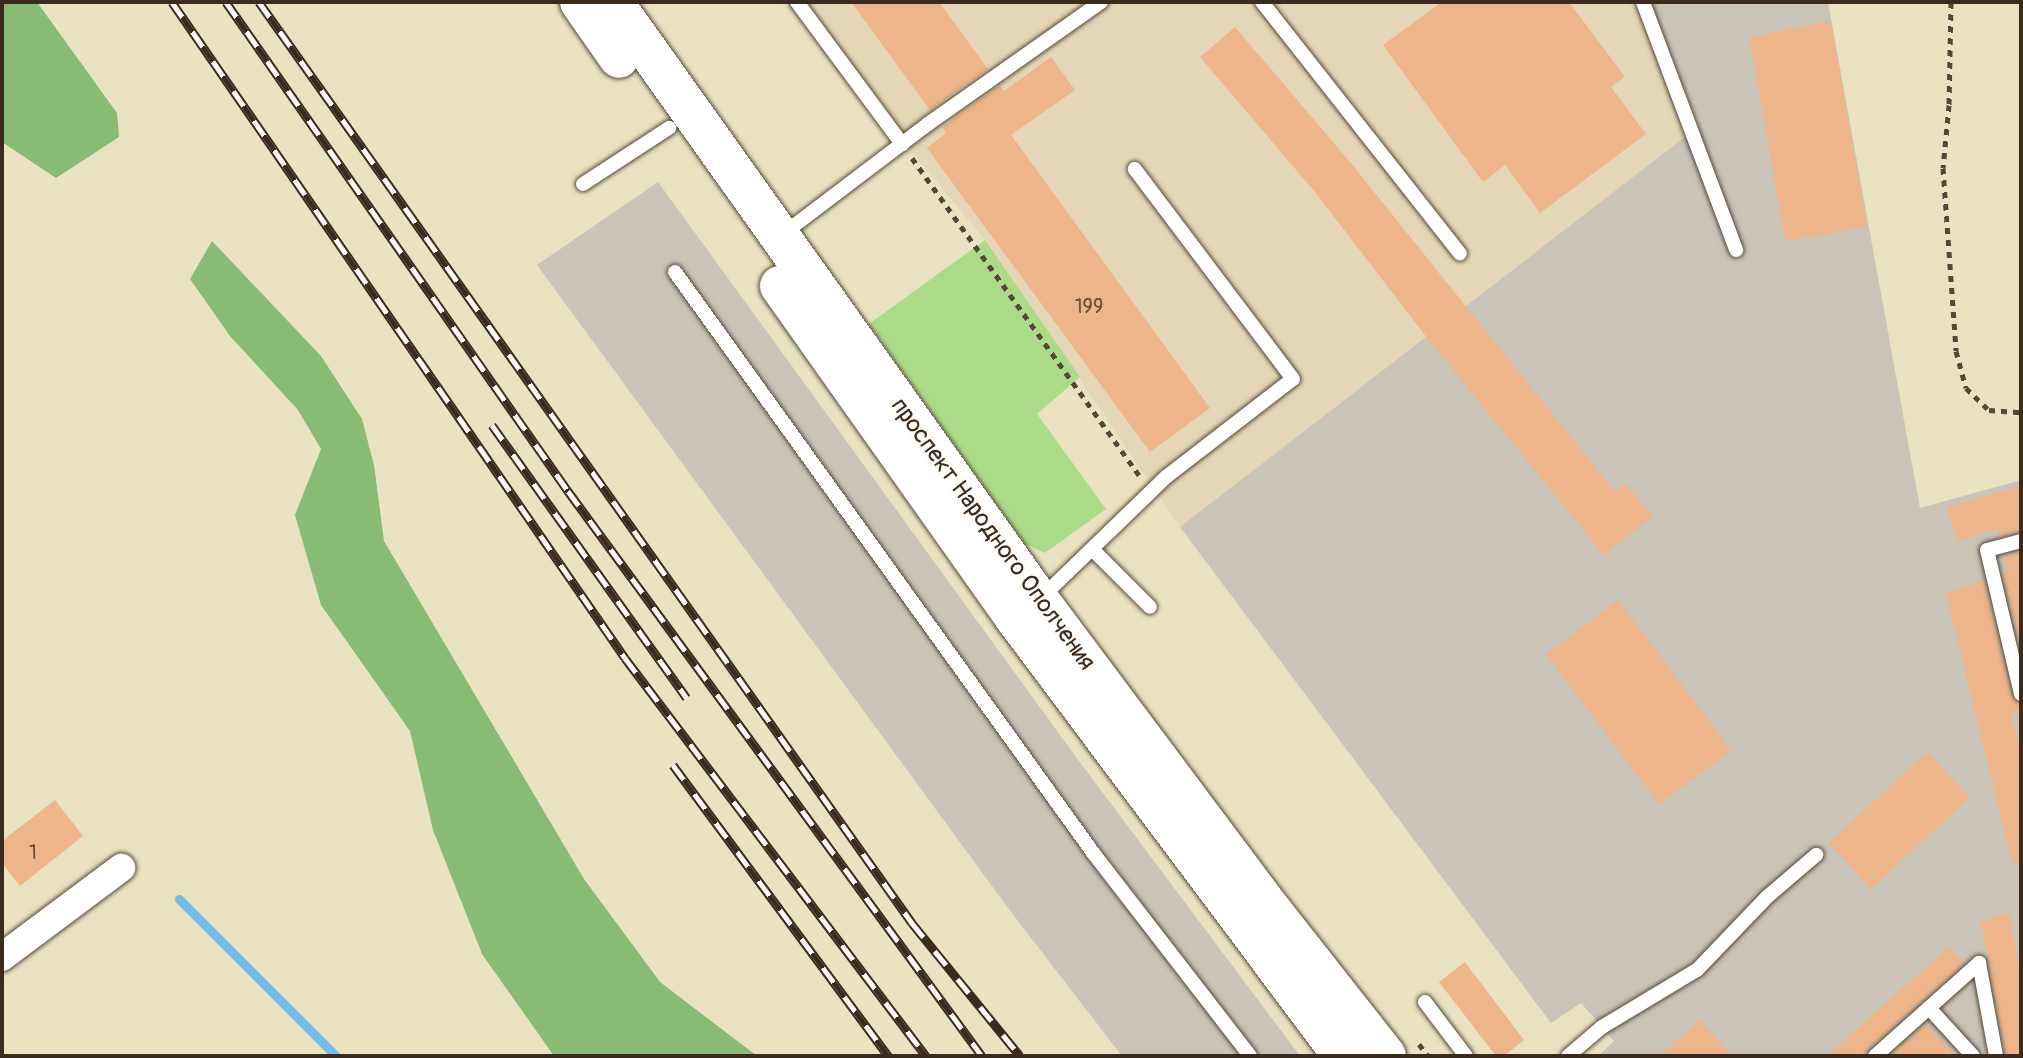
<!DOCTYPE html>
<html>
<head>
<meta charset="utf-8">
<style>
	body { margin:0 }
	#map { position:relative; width:2023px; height:1058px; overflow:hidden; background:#eae3c2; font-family:Pangolin,sans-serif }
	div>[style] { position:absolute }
	.built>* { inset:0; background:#e5d6b7 }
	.industrial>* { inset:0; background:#c9c3b8 }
	.green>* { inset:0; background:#abdb88 }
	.forest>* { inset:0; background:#88bb74 }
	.stream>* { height:9px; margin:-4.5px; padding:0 4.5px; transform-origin:4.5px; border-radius:4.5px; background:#74bbeb }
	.building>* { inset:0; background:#edb589; transform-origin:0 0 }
	.path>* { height:5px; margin-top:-2.5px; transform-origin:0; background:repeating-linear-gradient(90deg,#554637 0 6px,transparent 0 12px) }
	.roads { filter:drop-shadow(0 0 2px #554637) drop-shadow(0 0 2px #554637) }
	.service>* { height:14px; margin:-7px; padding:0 7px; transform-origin:7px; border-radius:7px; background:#fff }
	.minor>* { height:28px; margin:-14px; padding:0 14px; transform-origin:14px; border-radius:14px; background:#fff }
	.secondary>* { height:40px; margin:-20px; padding:0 20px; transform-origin:20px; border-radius:20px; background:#fff }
	.rail>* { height:9px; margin-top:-4.5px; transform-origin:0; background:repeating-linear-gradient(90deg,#fdfcf7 0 18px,#3b2a1e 0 36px); box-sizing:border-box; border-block:2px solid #3b2a1e }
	span { translate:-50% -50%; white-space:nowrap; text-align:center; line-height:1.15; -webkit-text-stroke:7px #fdfcf7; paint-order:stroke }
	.number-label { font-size:20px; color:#684d39 }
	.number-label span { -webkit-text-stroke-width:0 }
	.street-label { font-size:24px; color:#3b2a1e }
	.frame { position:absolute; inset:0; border:4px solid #3b2a1e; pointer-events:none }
</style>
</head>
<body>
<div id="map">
	<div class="built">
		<i style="clip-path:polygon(788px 2px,1649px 2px,1699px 126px,1180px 527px,985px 240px)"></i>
	</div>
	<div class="industrial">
		<i style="clip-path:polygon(1649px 2px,1828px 2px,1920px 508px,2021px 480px,2021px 1056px,1598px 1056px,1614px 1041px,1581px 1003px,1551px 1023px,1180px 527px,1699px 126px)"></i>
		<i style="clip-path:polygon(658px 182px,1076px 757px,1300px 1056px,1122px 1056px,1011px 912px,537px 265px)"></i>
	</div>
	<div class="green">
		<i style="clip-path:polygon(985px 240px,1080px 377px,1037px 414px,1106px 509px,1045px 553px,1023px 543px,869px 324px)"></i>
	</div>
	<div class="forest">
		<i style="clip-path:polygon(2px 2px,37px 2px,117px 113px,119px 137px,56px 178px,2px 142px)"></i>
		<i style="clip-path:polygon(212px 241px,321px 356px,362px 419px,374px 465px,384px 541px,584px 879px,660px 982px,757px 1056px,554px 1056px,482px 954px,433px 830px,410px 731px,321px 605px,295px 515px,321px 449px,298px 410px,230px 336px,190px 279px)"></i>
	</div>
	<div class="stream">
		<i style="left:179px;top:899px;width:222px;rotate:45deg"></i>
	</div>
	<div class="building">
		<i style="clip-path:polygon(851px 2px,939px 2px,988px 69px,930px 110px)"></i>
		<i style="clip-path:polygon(1442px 2px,1569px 2px,1625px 77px,1611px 87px,1646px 134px,1540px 213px,1505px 165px,1483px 182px,1383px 45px)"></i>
		<i style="left:1831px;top:22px;width:208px;height:83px;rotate:80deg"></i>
		<i style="clip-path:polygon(1235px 27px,1350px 162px,1615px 492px,1626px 484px,1653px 516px,1604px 555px,1431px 343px,1315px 192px,1200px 57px)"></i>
		<i style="clip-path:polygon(1051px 57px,1075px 90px,1011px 135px,1210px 408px,1150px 452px,927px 148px,946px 133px,942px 127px,1000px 85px,1004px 91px)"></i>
		<i style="clip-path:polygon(2021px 486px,2021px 531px,1999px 536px,1998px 529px,1957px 541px,1947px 507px)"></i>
		<i style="clip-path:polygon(2021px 551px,2021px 650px,2003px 573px,2008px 571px,2004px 556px)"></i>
		<i style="clip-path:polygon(1984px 580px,2011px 696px,2021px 704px,2021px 714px,2012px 715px,2021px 755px,2021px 862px,2012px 863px,1946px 593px)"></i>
		<i style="left:1618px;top:600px;width:188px;height:90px;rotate:53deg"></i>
		<i style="left:1927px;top:752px;width:62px;height:134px;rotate:47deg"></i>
		<i style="clip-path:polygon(55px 800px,83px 836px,20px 886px,2px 863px,2px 841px)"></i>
		<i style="clip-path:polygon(2009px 912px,2021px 977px,2021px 1056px,2006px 1056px,1981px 922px)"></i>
		<i style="clip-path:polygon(1948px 947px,1964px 963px,1868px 1049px,1865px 1056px,1827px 1056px)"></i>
		<i style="clip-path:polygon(1465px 962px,1524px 1040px,1504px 1056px,1496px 1056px,1439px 982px)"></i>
		<i style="clip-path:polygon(1700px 1020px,1732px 1056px,1659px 1056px)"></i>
		<i style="clip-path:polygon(1925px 1024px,1956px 1056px,1890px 1056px)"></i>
	</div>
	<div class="path">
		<i style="left:1951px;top:2px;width:103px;rotate:91.1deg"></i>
		<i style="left:1949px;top:105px;width:63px;rotate:95.4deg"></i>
		<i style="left:1943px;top:168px;width:183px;rotate:85.9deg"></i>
		<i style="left:1956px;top:351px;width:38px;rotate:75deg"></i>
		<i style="left:1966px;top:388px;width:32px;rotate:44deg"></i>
		<i style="left:1989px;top:410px;width:32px;rotate:4deg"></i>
		<i style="left:912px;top:158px;width:390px;rotate:54.4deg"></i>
		<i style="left:1419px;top:1044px;width:15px;rotate:53deg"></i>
	</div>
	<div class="roads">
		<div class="service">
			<i style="left:797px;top:2px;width:177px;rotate:53.5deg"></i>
			<i style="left:1262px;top:2px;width:320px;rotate:51.8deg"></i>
			<i style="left:1643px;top:2px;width:265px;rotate:69.4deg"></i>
			<i style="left:583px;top:184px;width:103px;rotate:-33.1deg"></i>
			<i style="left:783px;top:234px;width:182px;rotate:-37.2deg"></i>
			<i style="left:928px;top:124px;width:212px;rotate:-35.2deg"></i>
			<i style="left:675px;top:272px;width:717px;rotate:54.25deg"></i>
			<i style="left:1094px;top:854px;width:255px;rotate:52.3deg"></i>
			<i style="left:2021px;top:541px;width:35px;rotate:165deg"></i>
			<i style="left:1987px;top:550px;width:148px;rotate:76.7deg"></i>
			<i style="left:1094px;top:551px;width:79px;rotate:45deg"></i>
			<i style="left:1041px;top:598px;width:174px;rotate:-44.1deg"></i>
			<i style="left:1166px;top:477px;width:160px;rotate:-37.7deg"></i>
			<i style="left:1293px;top:379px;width:263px;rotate:-127deg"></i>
			<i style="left:1979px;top:963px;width:95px;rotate:79.6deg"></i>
			<i style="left:1425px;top:1002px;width:68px;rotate:52.8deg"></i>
			<i style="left:1929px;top:1008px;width:65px;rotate:47.5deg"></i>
			<i style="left:1568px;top:1056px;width:45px;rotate:-40.5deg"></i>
			<i style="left:1602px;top:1027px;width:111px;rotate:-31deg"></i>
			<i style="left:1697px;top:970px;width:101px;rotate:-46.2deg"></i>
			<i style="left:1767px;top:897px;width:65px;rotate:-40.6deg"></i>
			<i style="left:1875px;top:1056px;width:140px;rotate:-41.8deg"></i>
		</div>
		<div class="minor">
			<i style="left:2px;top:957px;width:149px;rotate:-36.8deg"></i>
		</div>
		<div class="secondary">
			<i style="left:580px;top:2px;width:68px;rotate:55.1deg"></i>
			<i style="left:613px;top:2px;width:734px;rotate:54.53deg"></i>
			<i style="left:1039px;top:600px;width:371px;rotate:53.2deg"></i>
			<i style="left:1261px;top:897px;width:202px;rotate:51.8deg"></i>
			<i style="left:780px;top:286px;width:407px;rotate:54.7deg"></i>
			<i style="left:1015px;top:618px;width:547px;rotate:53.17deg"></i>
		</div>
	</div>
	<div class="rail">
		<i style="left:172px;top:2px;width:797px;rotate:55.37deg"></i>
		<i style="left:625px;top:658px;width:499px;rotate:52.9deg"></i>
		<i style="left:226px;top:2px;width:597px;rotate:55.03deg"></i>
		<i style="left:568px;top:491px;width:700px;rotate:53.77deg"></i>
		<i style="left:259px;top:2px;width:1129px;rotate:54.66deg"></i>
		<i style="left:912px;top:923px;width:171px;rotate:50.9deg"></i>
		<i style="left:492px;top:425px;width:335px;rotate:54.5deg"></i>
		<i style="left:673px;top:765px;width:362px;rotate:53.5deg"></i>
	</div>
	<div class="number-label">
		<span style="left:1089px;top:306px">199</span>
		<span style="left:33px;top:852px">1</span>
	</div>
	<div class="street-label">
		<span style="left:993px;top:534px;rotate:54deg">проспект Народного Ополчения</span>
	</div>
	<div class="frame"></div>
</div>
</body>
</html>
